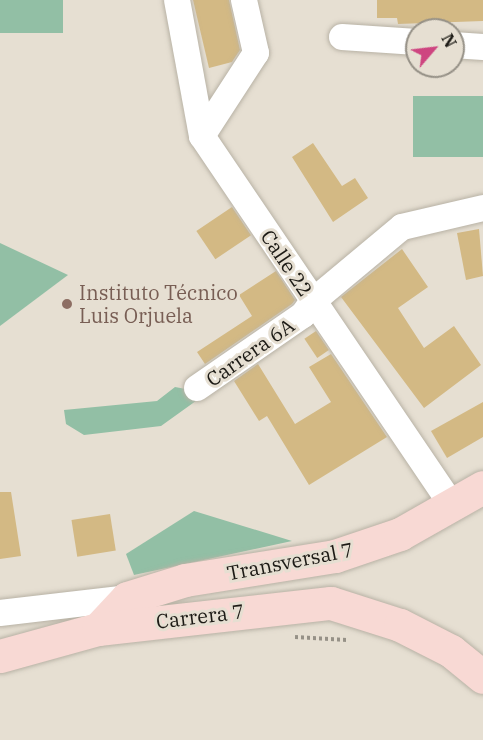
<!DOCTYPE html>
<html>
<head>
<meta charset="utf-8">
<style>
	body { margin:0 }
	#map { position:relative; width:483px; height:740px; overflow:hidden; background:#e6dfd2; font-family:"IBM Plex Serif",serif }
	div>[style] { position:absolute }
	.green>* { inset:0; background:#92bfa5; transform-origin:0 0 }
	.building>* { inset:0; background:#d3b984; transform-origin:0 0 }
	.path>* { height:4px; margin-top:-2px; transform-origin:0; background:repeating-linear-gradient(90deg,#969187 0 3px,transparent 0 6px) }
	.roads { filter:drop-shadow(0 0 2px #b8b2a5) drop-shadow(0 0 2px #b8b2a5) }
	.street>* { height:26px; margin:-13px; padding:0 13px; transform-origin:13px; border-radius:13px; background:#fff }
	.secondary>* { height:33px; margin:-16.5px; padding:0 16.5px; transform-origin:16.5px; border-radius:16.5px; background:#f8d9d4 }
	.dots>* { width:16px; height:16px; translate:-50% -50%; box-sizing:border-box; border:3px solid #e6dfd2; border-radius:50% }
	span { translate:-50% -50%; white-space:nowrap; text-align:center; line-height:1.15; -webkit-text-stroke:6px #e6dfd2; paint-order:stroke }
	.street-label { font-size:20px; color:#1c1a15 }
	.education-label { font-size:20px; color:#785e54 }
	.left { translate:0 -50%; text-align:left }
	.north { position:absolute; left:405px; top:18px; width:60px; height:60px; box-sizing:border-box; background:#e6dfd2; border:2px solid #959086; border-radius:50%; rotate:62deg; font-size:16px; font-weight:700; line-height:24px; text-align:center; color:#1c1a15 }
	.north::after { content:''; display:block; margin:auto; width:21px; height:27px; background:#ce4580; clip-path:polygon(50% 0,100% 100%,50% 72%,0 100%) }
</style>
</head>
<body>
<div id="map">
	<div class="green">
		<i style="left:0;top:0;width:63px;height:33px"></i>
		<i style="left:483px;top:96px;width:61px;height:70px;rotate:90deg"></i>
		<i style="clip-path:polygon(0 243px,68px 275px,0 326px)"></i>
		<i style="clip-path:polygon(175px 387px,207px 393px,161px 426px,84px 435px,66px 424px,64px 410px,157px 401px)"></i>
		<i style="clip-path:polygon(194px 511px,292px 541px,134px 575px,126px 554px)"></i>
	</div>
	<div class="building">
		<i style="clip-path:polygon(193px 0,229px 0,240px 50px,232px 62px,209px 68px)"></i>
		<i style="clip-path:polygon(377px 0,483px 0,483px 21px,398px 24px,397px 18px,377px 18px)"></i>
		<i style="clip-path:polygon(313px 143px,342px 186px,355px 178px,368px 198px,333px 222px,292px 157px)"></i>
		<i style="left:232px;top:207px;width:34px;height:43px;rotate:56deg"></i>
		<i style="clip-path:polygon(479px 229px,483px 276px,466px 280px,457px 233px)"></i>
		<i style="clip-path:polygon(402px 249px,428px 287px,398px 308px,424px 348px,454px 326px,481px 365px,424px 408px,341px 297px)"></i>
		<i style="clip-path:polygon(276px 271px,295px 300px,292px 304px,205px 364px,197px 352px,252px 316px,239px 295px)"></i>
		<i style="left:316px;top:331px;width:23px;height:14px;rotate:56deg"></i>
		<i style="clip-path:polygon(331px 354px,387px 437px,309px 485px,267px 416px,259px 421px,234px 381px,258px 364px,295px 424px,331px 402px,309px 367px)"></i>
		<i style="clip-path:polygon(483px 402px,483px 437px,447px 458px,431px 431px)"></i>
		<i style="clip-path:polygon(0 492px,11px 492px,21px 556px,0 559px)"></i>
		<i style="left:110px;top:514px;width:37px;height:39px;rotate:81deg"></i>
	</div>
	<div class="path">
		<i style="left:295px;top:637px;width:52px;rotate:3.3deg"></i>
	</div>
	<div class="roads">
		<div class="street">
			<i style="left:177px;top:0;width:138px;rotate:79.6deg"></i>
			<i style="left:202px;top:136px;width:444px;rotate:55.9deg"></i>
			<i style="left:342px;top:37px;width:75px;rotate:3.8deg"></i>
			<i style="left:453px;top:45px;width:30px;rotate:4deg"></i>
			<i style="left:202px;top:136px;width:99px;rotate:-57deg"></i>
			<i style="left:256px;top:53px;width:54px;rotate:-102.8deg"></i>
			<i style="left:197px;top:388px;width:129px;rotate:-34.6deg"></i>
			<i style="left:303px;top:315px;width:16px;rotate:-55deg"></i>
			<i style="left:312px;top:302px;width:117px;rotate:-39.8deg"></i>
			<i style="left:402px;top:227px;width:83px;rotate:-13.2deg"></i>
			<i style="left:0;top:613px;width:128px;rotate:-6.7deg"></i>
		</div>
		<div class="secondary">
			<i style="left:98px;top:629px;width:42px;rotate:-46.9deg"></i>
			<i style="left:127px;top:598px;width:61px;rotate:-17.2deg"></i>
			<i style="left:185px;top:580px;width:152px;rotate:-9.1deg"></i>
			<i style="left:335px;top:556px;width:69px;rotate:-18.7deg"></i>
			<i style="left:400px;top:534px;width:95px;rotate:-29.5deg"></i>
			<i style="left:0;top:656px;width:102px;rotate:-15.4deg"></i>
			<i style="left:98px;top:629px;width:234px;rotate:-6.4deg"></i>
			<i style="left:331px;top:603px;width:72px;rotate:17.7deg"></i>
			<i style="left:400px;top:625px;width:57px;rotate:27deg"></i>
			<i style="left:451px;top:651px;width:41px;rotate:39.1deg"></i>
		</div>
	</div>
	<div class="dots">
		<i style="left:67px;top:304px;background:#8d6e63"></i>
	</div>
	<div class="street-label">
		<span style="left:287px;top:263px;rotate:56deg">Calle 22</span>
		<span style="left:250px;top:352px;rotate:-35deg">Carrera 6A</span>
		<span style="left:290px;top:561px;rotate:-11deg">Transversal 7</span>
		<span style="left:200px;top:616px;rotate:-7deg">Carrera 7</span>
	</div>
	<div class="education-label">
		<span class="left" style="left:79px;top:304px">Instituto Técnico<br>Luis Orjuela</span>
	</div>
	<div class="north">N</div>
</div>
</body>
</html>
